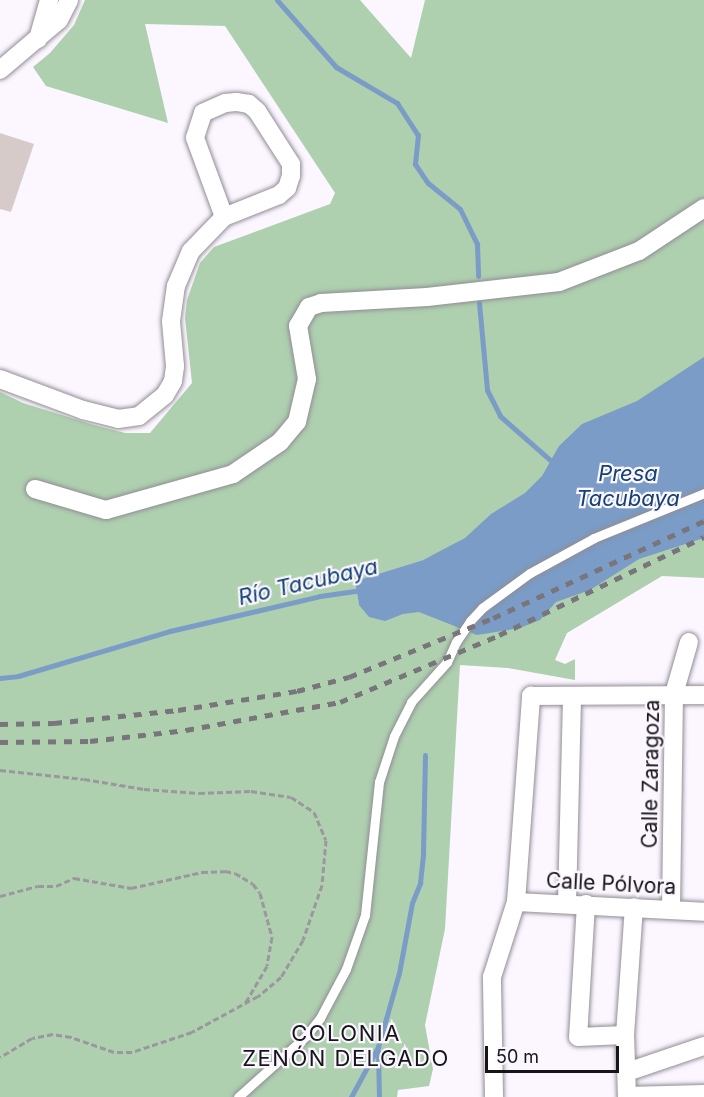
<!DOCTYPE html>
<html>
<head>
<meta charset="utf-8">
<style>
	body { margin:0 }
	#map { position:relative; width:704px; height:1097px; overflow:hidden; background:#fbf6ff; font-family:Inter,sans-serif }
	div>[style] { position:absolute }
	.green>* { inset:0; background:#aed0af }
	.water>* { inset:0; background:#7a9cc6 }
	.stream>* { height:5px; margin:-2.5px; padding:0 2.5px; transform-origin:2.5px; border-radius:2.5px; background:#7a9cc6 }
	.building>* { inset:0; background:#d6cbc8 }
	.path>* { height:3px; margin-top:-1.5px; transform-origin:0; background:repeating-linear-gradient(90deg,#9a979e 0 6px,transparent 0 9px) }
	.roads { filter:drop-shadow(0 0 2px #928d95) drop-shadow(0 0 2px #928d95) }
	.lane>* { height:9px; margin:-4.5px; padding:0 4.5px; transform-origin:4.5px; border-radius:4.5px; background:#fff }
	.street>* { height:18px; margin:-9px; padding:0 9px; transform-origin:9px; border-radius:9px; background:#fff }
	.rail>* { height:4.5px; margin-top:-2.25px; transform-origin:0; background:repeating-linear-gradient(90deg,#78757b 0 8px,transparent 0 16px) }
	span { translate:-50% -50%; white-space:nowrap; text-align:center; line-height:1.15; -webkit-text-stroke:4.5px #fbf6ff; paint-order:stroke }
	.street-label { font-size:21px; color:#161518 }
	.water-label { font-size:22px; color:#134277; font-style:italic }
	.neighbourhood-label { font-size:22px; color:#161518; letter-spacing:1.5px }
	.scale { position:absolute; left:485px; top:1046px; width:134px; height:27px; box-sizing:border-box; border:3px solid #161518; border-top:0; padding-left:8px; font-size:18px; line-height:21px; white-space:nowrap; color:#161518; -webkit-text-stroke:4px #fbf6ff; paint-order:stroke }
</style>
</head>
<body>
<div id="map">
	<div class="green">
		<i style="clip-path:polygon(evenodd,85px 0,360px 0,411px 58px,425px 0,704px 0,704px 578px,662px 576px,567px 633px,555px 660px,565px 664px,575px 659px,575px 680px,508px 668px,460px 665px,445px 929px,425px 1025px,433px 1069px,429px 1086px,398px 1090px,397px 1097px,0 1097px,0 392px,23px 403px,94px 425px,125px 433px,150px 433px,192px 383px,185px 318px,187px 300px,200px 263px,214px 247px,330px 204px,335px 193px,225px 26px,145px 24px,168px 123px,46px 86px,33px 67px,50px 53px,74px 25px,85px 0,452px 546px,359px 604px,355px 581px,423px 560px,452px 546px)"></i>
	</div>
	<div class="water">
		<i style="clip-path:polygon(704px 357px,704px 538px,639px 559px,590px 590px,556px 602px,540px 620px,520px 628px,477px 635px,419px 612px,403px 614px,385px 621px,369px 617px,359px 605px,355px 581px,423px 560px,465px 538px,491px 514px,525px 493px,542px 476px,559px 446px,582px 424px,637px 401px)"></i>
	</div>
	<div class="stream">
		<i style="left:277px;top:0;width:89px;rotate:48.6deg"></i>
		<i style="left:336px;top:67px;width:71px;rotate:30.5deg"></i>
		<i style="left:397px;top:103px;width:38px;rotate:57deg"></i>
		<i style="left:418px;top:135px;width:29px;rotate:96deg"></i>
		<i style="left:415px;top:164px;width:23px;rotate:56deg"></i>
		<i style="left:428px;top:183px;width:41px;rotate:39.1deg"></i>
		<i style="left:460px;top:209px;width:39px;rotate:64deg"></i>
		<i style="left:477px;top:244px;width:32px;rotate:88deg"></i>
		<i style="left:479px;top:303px;width:87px;rotate:84.7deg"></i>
		<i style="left:487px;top:390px;width:29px;rotate:63deg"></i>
		<i style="left:500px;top:416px;width:76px;rotate:41.3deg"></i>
		<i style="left:0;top:678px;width:18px;rotate:-6deg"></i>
		<i style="left:18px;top:676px;width:159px;rotate:-16.5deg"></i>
		<i style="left:170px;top:631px;width:154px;rotate:-13.1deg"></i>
		<i style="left:320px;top:596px;width:42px;rotate:-8.1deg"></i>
		<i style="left:378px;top:1051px;width:46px;rotate:88.8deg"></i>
		<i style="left:351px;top:1097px;width:57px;rotate:-61.6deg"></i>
		<i style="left:378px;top:1047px;width:77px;rotate:-74.2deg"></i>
		<i style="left:399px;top:973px;width:71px;rotate:-79.5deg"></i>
		<i style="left:412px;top:903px;width:22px;rotate:-68deg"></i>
		<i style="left:420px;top:883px;width:31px;rotate:-84deg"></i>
		<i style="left:423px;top:852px;width:97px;rotate:-88.8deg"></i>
	</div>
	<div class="building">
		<i style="clip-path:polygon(0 133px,34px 144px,11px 212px,0 209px)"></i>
	</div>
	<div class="path">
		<i style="left:0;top:770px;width:84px;rotate:6.1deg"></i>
		<i style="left:84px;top:779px;width:61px;rotate:9.5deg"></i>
		<i style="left:144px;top:789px;width:55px;rotate:4.2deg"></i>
		<i style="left:199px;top:793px;width:52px;rotate:-2.2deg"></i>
		<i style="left:251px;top:791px;width:40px;rotate:8.5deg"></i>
		<i style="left:291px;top:797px;width:27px;rotate:33deg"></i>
		<i style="left:314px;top:812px;width:30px;rotate:67deg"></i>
		<i style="left:326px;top:840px;width:45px;rotate:95.1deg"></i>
		<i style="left:322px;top:885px;width:58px;rotate:109.1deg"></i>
		<i style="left:303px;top:940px;width:43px;rotate:120.7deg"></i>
		<i style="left:281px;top:977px;width:30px;rotate:140deg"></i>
		<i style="left:258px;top:996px;width:75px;rotate:151.4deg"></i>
		<i style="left:192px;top:1032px;width:63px;rotate:161.6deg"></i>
		<i style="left:132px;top:1052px;width:18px;rotate:180deg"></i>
		<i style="left:114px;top:1052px;width:46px;rotate:-160.8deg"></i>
		<i style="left:71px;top:1037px;width:18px;rotate:-171deg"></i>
		<i style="left:53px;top:1034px;width:21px;rotate:169deg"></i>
		<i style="left:32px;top:1038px;width:37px;rotate:149deg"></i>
		<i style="left:0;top:896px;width:39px;rotate:-15deg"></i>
		<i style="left:38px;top:886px;width:18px"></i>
		<i style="left:56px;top:886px;width:20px;rotate:-24deg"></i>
		<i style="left:74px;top:878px;width:58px;rotate:10deg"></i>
		<i style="left:131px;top:888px;width:73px;rotate:-12.7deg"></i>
		<i style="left:202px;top:872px;width:23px;rotate:-2deg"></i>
		<i style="left:225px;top:871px;width:10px;rotate:11deg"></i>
		<i style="left:235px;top:873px;width:21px;rotate:31deg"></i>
		<i style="left:253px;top:884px;width:11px;rotate:52deg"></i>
		<i style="left:260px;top:893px;width:46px;rotate:74.7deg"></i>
		<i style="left:272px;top:937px;width:29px;rotate:100deg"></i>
		<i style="left:267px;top:966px;width:45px;rotate:120.5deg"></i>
	</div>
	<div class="roads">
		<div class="lane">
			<i style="left:238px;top:1097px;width:91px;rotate:-41.9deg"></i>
			<i style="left:306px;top:1036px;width:23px;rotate:-52deg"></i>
			<i style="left:320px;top:1018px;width:55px;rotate:-62deg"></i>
			<i style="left:346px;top:969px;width:57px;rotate:-70.6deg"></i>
			<i style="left:365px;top:915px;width:134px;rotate:-84deg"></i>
			<i style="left:379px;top:782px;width:48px;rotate:-71.9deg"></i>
			<i style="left:394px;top:736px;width:38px;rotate:-63deg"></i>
			<i style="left:411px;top:702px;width:54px;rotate:-48deg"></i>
			<i style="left:447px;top:662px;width:22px;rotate:-66deg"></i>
			<i style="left:456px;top:642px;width:25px;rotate:-56deg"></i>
			<i style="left:470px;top:621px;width:18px;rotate:-47deg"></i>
			<i style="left:482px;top:608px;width:59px;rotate:-36.1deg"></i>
			<i style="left:530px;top:573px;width:73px;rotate:-28.7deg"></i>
			<i style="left:594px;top:538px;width:119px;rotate:-22.2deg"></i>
		</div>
		<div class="street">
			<i style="left:38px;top:39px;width:41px;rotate:-74.2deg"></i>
			<i style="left:0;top:70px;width:77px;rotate:-40.3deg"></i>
			<i style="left:59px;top:20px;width:22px;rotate:-63deg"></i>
			<i style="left:0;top:379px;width:89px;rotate:20.5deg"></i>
			<i style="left:83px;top:410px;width:36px;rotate:14deg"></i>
			<i style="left:118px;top:419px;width:21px;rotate:-8deg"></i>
			<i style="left:139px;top:416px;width:33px;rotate:-39deg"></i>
			<i style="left:165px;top:395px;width:16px;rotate:-60deg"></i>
			<i style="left:173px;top:381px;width:15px;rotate:-82deg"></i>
			<i style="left:175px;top:366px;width:45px;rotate:-95.1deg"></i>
			<i style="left:171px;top:321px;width:35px;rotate:-82deg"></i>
			<i style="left:176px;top:286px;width:38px;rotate:-67deg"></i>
			<i style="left:191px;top:251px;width:47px;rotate:-45.9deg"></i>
			<i style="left:224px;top:217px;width:59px;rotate:-21.8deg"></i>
			<i style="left:279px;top:195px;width:11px;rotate:-41deg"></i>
			<i style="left:287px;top:188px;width:13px;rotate:-72deg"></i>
			<i style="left:291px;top:176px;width:12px;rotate:-90deg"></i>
			<i style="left:291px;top:164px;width:63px;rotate:-122.7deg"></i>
			<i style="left:257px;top:111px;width:11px;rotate:-139deg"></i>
			<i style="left:249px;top:104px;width:13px;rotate:-171deg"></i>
			<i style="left:236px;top:102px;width:11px;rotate:175deg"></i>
			<i style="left:225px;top:103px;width:24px;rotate:156deg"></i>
			<i style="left:203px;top:113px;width:26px;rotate:108deg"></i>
			<i style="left:195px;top:138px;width:84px;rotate:69.8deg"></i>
			<i style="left:35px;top:489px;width:74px;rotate:16.5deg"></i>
			<i style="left:106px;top:510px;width:132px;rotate:-15.8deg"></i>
			<i style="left:233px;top:474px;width:57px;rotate:-34.2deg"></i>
			<i style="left:280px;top:442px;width:26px;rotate:-50deg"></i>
			<i style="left:297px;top:422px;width:44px;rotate:-76.9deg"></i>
			<i style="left:307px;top:379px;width:54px;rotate:-99.6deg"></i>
			<i style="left:298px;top:326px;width:22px;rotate:-60deg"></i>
			<i style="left:309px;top:307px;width:13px;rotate:-18deg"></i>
			<i style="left:321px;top:303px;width:106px;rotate:-3.2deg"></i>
			<i style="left:427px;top:297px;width:133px;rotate:-6.5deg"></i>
			<i style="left:559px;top:282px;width:86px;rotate:-21.2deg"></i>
			<i style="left:639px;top:251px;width:78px;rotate:-33.5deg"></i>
			<i style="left:516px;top:902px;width:188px;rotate:3deg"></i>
			<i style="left:567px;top:903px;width:207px;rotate:-88.6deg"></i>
			<i style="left:586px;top:904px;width:133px;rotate:93.4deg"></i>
			<i style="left:578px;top:1037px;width:47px;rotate:-2.4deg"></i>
			<i style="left:671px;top:909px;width:215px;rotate:-89.2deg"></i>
			<i style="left:674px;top:694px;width:54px;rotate:-73.9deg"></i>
			<i style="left:627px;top:1072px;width:81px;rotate:-18.7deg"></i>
			<i style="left:627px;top:1096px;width:77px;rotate:-1.5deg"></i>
			<i style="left:494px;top:1097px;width:120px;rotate:-91deg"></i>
			<i style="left:492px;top:977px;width:79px;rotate:-72.3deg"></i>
			<i style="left:516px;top:902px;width:207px;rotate:-85.8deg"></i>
			<i style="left:531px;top:696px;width:173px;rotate:-0.3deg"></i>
			<i style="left:627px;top:1097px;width:62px;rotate:-91.8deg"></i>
			<i style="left:625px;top:1035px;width:128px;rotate:-86deg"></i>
		</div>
	</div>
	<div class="rail">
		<i style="left:0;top:724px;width:54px;rotate:-1.1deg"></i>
		<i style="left:54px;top:723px;width:125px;rotate:-6deg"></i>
		<i style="left:178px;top:710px;width:121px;rotate:-9.1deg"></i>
		<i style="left:297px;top:691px;width:54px;rotate:-15.1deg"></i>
		<i style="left:349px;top:677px;width:156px;rotate:-22.3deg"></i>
		<i style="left:493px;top:618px;width:232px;rotate:-24.7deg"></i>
		<i style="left:0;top:742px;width:90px;rotate:-0.6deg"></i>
		<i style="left:90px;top:741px;width:97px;rotate:-6.5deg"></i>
		<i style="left:186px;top:730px;width:157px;rotate:-10.3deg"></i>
		<i style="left:340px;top:702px;width:173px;rotate:-22.8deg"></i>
		<i style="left:499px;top:635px;width:227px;rotate:-25.6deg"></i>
	</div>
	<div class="street-label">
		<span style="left:651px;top:774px;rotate:-89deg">Calle Zaragoza</span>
		<span style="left:611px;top:884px;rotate:3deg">Calle Pólvora</span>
	</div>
	<div class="water-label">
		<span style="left:628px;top:486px">Presa<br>Tacubaya</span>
		<span style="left:308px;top:582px;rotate:-13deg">Río Tacubaya</span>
	</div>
	<div class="neighbourhood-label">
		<span style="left:346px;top:1046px">COLONIA<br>ZENÓN DELGADO</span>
	</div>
	<div class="scale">50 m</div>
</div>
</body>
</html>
